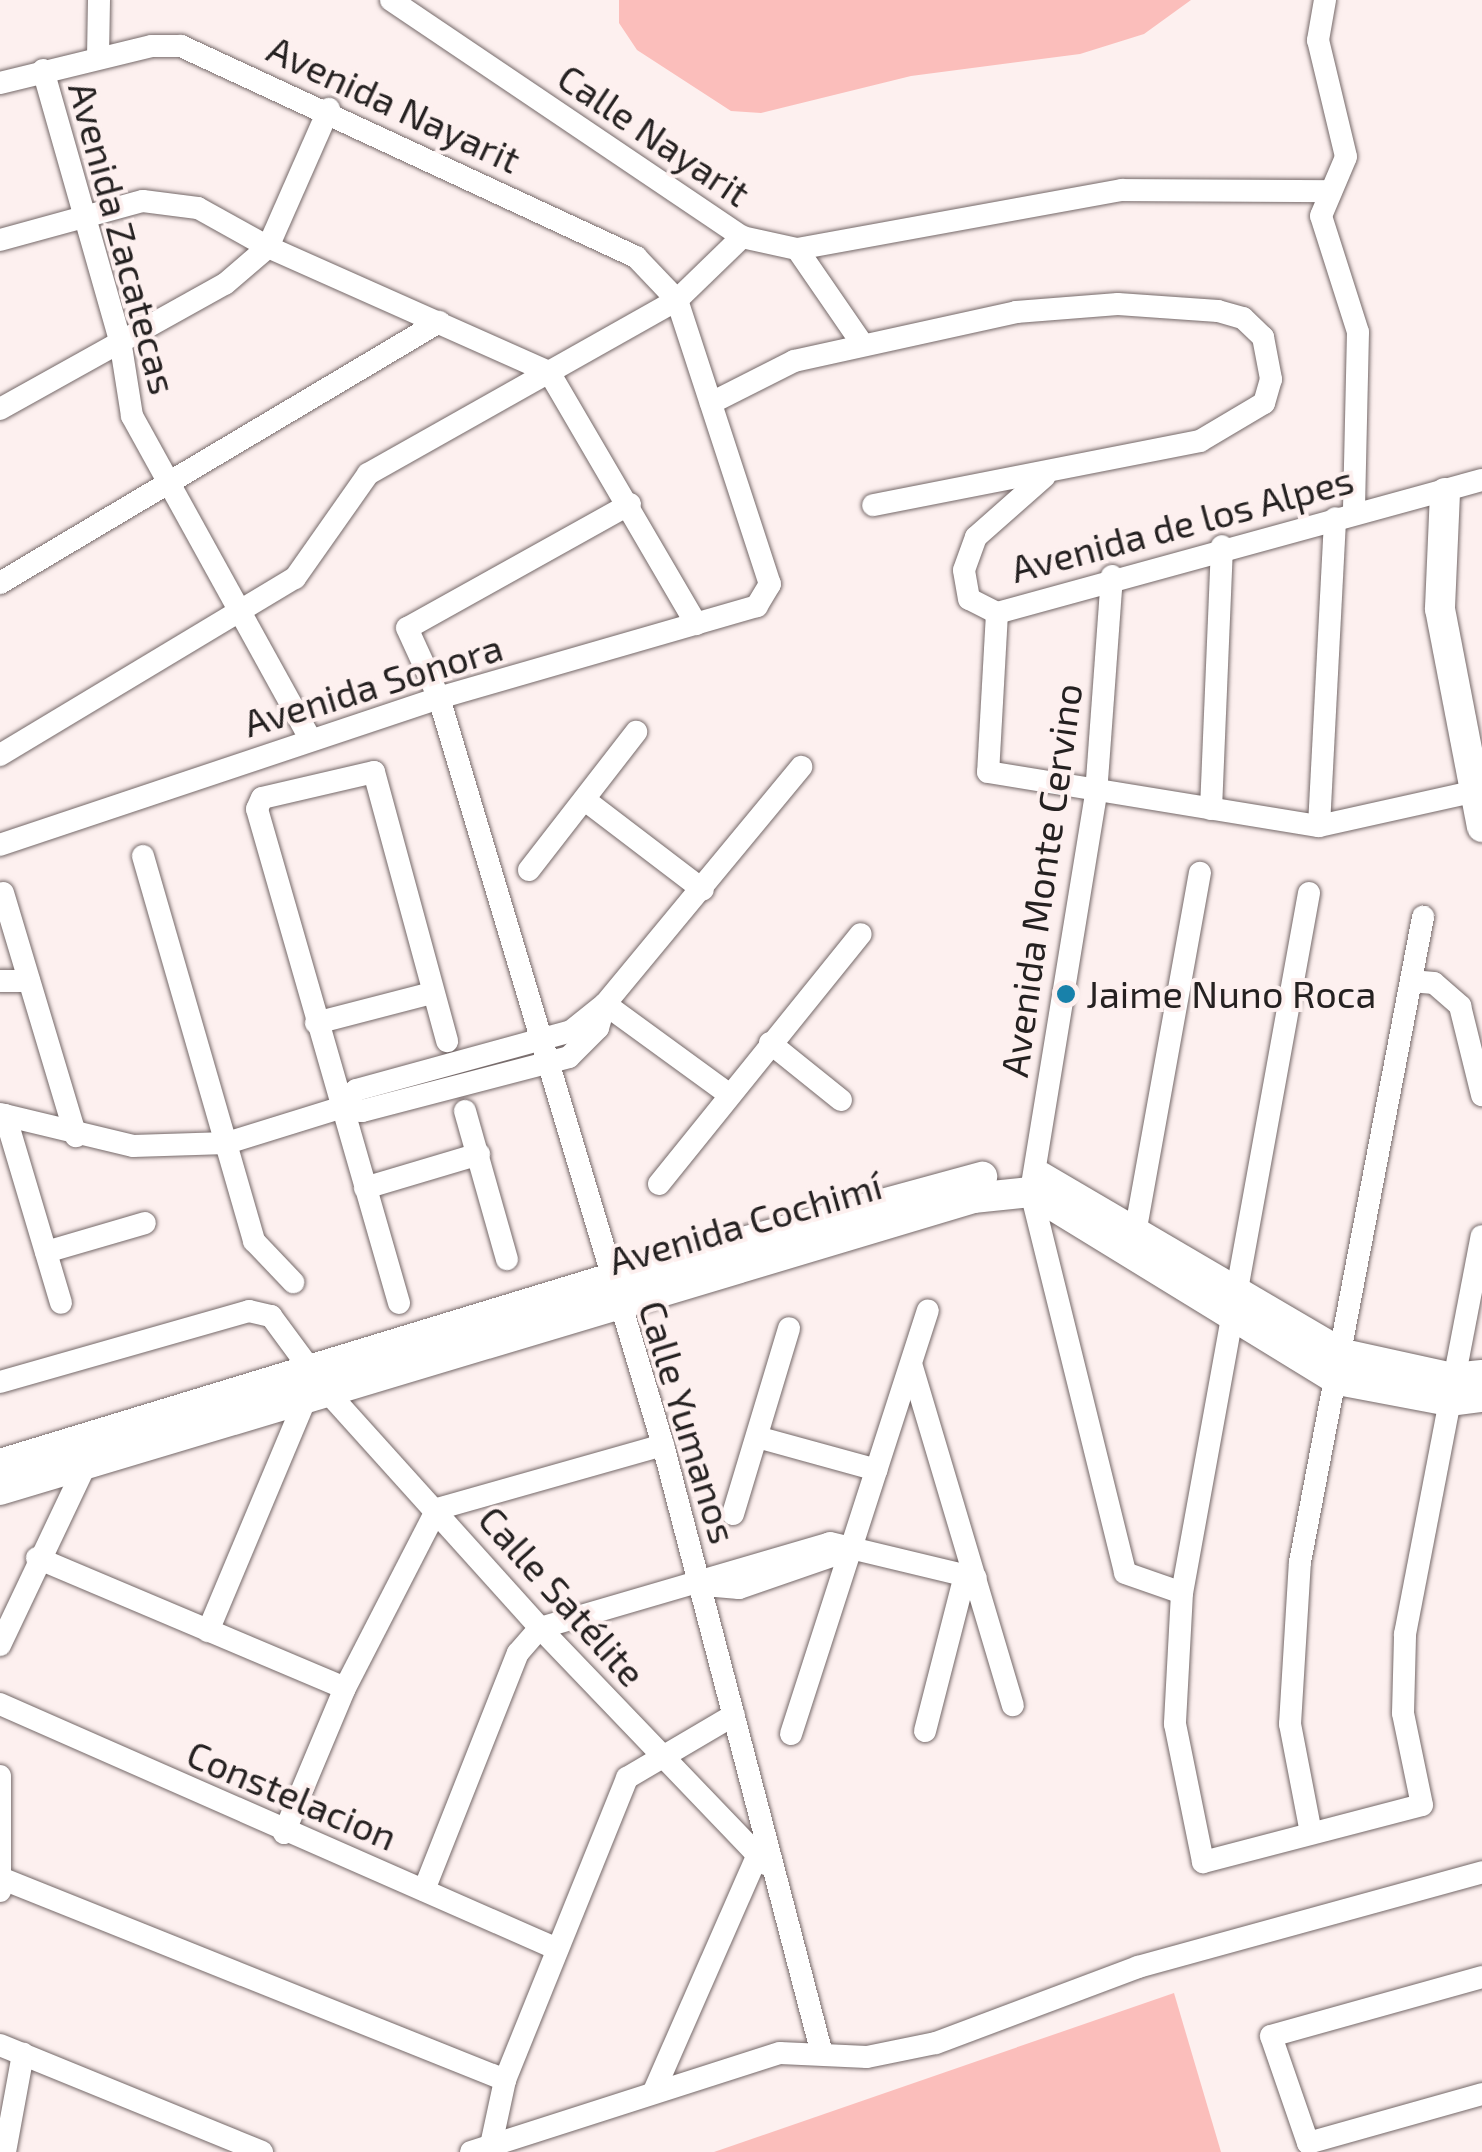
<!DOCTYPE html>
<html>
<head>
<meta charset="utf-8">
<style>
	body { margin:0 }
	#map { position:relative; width:1482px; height:2152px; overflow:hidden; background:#fdf0ef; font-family:"Exo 2",sans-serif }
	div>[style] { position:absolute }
	.green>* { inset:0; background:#fbbebb }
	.roads { filter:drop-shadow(0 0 2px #756969) drop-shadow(0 0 2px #756969) }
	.street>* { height:22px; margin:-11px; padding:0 11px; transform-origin:11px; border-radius:11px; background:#fff }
	.secondary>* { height:30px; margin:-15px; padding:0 15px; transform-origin:15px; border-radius:15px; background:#fff }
	.dots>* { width:28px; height:28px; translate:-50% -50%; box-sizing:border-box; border:5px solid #fdf0ef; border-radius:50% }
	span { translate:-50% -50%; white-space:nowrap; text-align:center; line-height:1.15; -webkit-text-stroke:8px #fdf0ef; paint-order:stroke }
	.street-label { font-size:38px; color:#252121 }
	.poi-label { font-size:38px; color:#252121 }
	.left { translate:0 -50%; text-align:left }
</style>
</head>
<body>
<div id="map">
	<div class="green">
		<i style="clip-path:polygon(619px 0,1191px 0,1144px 34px,1080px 54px,911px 76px,761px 113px,731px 111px,637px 50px,619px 23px)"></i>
		<i style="clip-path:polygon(1174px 1993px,1221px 2152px,714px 2152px)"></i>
	</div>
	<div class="roads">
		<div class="street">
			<i style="left:391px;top:0;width:424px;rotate:34deg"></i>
			<i style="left:742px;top:237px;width:56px;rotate:12.3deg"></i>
			<i style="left:797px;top:249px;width:116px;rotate:55.5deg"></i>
			<i style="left:1325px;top:0;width:41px;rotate:99.9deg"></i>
			<i style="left:1318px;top:40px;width:120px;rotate:76.5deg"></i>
			<i style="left:1346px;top:157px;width:64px;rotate:113deg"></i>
			<i style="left:1321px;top:216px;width:122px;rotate:72.3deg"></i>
			<i style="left:1358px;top:332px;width:182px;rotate:91.3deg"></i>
			<i style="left:98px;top:57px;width:57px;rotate:-89deg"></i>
			<i style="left:43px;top:70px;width:281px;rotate:74.1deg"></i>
			<i style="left:120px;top:340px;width:77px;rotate:81deg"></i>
			<i style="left:132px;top:416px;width:369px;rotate:61.1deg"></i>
			<i style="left:0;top:83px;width:156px;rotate:-13.7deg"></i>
			<i style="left:152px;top:46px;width:29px"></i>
			<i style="left:181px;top:46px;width:502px;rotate:24.88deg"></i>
			<i style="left:636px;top:257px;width:59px;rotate:46.4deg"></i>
			<i style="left:677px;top:300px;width:299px;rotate:71.9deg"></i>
			<i style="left:770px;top:584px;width:26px;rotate:121deg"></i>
			<i style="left:757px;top:606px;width:331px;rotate:163.9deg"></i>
			<i style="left:439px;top:698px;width:463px;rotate:161.5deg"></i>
			<i style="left:0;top:240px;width:148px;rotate:-15.3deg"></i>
			<i style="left:143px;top:201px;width:55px;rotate:7.3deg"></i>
			<i style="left:198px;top:208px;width:80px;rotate:29.1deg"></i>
			<i style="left:268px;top:247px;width:308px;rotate:24deg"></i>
			<i style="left:549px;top:372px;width:292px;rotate:59.7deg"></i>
			<i style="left:797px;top:249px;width:330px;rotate:-10.3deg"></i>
			<i style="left:1122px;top:190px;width:209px;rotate:0.3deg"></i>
			<i style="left:711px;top:403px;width:93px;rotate:-26.8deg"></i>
			<i style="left:794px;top:361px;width:227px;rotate:-12.4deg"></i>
			<i style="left:1016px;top:312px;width:102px;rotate:-4.5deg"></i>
			<i style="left:1118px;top:304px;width:100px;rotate:4deg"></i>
			<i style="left:1218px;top:311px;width:26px;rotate:16deg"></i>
			<i style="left:1243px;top:318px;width:28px;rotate:44deg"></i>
			<i style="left:1263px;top:337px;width:43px;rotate:79.2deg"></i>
			<i style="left:1271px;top:379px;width:25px;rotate:106deg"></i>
			<i style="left:1264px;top:403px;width:74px;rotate:149.3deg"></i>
			<i style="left:1200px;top:441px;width:333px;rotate:168.9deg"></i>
			<i style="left:0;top:409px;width:257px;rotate:-29.1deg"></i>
			<i style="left:225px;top:284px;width:57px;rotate:-40.7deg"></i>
			<i style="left:268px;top:247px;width:151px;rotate:-66.2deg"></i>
			<i style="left:630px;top:504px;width:255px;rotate:150.9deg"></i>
			<i style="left:407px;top:628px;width:77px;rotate:65.4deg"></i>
			<i style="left:439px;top:698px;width:780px;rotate:73.31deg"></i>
			<i style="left:663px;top:1445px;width:629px;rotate:75.37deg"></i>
			<i style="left:1112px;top:576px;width:219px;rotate:94.2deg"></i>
			<i style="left:1096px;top:794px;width:403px;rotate:99.3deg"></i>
			<i style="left:1031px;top:1192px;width:392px;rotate:76.1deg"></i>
			<i style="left:1125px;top:1573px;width:60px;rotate:19.3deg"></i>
			<i style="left:0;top:583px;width:511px;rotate:-30.73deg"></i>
			<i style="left:997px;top:613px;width:159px;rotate:93.2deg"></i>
			<i style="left:988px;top:772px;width:335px;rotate:9.3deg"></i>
			<i style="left:1319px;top:826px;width:167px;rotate:-12.5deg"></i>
			<i style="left:997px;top:613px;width:503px;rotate:-15.34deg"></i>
			<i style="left:997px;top:613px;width:31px;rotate:-153deg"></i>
			<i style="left:969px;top:599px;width:29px;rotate:-100deg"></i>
			<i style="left:964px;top:570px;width:35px;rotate:-70deg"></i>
			<i style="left:976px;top:537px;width:91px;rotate:-41.4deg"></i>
			<i style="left:0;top:755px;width:344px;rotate:-31deg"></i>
			<i style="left:295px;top:578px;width:127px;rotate:-54.9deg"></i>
			<i style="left:368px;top:474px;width:355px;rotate:-29.4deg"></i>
			<i style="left:677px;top:300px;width:91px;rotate:-44.1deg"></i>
			<i style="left:585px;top:800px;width:148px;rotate:37.3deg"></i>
			<i style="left:1211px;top:809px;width:263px;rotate:-87.6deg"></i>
			<i style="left:1319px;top:826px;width:308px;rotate:-87deg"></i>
			<i style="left:143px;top:856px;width:401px;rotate:73.9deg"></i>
			<i style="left:254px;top:1241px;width:57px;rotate:46.4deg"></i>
			<i style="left:529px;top:870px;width:175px;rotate:-52.2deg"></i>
			<i style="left:3px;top:893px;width:254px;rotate:73.3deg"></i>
			<i style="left:1309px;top:893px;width:711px;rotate:100.28deg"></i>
			<i style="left:1182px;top:1593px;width:131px;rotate:93.1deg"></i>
			<i style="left:1175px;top:1724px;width:141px;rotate:78.5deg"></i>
			<i style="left:1203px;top:1862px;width:226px;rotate:-14.6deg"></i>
			<i style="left:1422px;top:1805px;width:94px;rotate:-101.7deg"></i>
			<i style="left:1403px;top:1713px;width:79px;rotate:-88.5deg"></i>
			<i style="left:1405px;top:1634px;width:405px;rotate:-79.1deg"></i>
			<i style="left:0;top:981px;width:29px"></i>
			<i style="left:1411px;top:981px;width:23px;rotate:5deg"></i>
			<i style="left:1434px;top:983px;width:35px;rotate:41deg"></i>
			<i style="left:1460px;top:1006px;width:92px;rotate:76.1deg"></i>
			<i style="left:605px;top:1004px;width:151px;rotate:36.1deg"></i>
			<i style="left:316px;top:1023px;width:120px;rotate:-14.5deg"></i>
			<i style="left:770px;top:1043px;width:91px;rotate:38.8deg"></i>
			<i style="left:340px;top:1108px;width:24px;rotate:-48deg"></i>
			<i style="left:356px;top:1090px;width:223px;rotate:-15.3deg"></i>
			<i style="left:571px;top:1031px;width:43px;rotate:-38.5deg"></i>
			<i style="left:605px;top:1004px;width:308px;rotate:-50.4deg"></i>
			<i style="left:465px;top:1111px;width:154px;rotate:74.2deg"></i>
			<i style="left:0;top:1114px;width:137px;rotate:13.5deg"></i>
			<i style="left:133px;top:1146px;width:94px;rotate:-1.8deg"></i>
			<i style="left:227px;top:1143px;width:118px;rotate:-17.2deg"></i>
			<i style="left:340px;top:1108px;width:22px;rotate:8deg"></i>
			<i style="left:362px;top:1111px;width:214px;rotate:-14.6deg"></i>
			<i style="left:569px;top:1057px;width:41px;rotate:-45deg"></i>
			<i style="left:598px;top:1028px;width:25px;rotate:-74deg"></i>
			<i style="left:5px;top:1115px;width:196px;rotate:73.4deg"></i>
			<i style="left:659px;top:1184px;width:321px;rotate:-51.1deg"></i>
			<i style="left:365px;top:1188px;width:119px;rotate:-16.6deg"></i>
			<i style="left:1136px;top:1228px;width:361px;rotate:-79.8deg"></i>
			<i style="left:46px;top:1252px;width:103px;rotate:-16.3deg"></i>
			<i style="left:399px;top:1303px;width:514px;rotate:-106.04deg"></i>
			<i style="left:257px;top:809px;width:12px;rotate:-66deg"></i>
			<i style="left:262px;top:798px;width:115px;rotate:-13.1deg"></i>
			<i style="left:374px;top:772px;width:279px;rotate:74.8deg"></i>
			<i style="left:912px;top:1367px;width:353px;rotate:73.4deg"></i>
			<i style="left:0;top:1382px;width:259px;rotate:-15.9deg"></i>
			<i style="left:249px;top:1311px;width:23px;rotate:13deg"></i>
			<i style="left:271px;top:1316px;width:89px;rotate:53.6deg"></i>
			<i style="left:324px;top:1388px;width:323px;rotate:48deg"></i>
			<i style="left:540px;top:1628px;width:327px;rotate:46.2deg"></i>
			<i style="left:757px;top:1437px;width:124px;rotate:15.4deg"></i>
			<i style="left:733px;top:1514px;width:194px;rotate:-73.2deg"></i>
			<i style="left:37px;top:1558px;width:334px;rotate:22.9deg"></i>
			<i style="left:704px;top:1585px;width:35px;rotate:5deg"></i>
			<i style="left:739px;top:1588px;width:120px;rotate:-19deg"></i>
			<i style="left:208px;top:1631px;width:264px;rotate:-67.2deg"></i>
			<i style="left:0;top:1645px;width:200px;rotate:-64.6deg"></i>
			<i style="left:0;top:1704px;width:609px;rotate:23.74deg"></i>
			<i style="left:925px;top:1731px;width:161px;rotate:-75.6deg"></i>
			<i style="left:791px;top:1734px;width:445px;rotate:-72.1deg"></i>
			<i style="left:0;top:1776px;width:115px;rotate:90deg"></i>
			<i style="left:284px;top:1833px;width:157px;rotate:-67.2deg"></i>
			<i style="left:345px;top:1688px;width:201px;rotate:-62.8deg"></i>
			<i style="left:437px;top:1509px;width:235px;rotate:-15.8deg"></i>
			<i style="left:1311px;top:1833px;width:111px;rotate:-100.9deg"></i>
			<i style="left:1290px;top:1724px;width:162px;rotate:-86.5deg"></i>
			<i style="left:1300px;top:1562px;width:657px;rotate:-79.2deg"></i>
			<i style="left:3px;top:1879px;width:541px;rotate:21.82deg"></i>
			<i style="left:424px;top:1890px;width:255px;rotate:-68.4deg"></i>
			<i style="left:518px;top:1653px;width:33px;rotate:-49deg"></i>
			<i style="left:540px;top:1628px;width:302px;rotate:-16.3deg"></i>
			<i style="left:830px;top:1543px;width:150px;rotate:13.5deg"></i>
			<i style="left:1482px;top:1977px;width:219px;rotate:164.4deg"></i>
			<i style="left:1271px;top:2036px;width:113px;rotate:70.9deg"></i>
			<i style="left:1308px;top:2143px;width:181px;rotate:-15.7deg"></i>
			<i style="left:0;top:2045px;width:283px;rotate:22.2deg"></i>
			<i style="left:654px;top:2091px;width:251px;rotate:-66.3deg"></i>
			<i style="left:491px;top:2145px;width:66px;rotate:-77.8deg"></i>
			<i style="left:505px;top:2080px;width:326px;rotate:-68deg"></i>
			<i style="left:627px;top:1778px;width:124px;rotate:-30.5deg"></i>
			<i style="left:5px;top:2152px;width:100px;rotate:-79.6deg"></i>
			<i style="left:471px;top:2152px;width:324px;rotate:-17.8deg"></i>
			<i style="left:780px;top:2053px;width:87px;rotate:2.6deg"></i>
			<i style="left:867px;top:2057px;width:70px;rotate:-11.5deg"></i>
			<i style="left:936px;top:2043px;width:216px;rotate:-20.6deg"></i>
			<i style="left:1138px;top:1967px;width:357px;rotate:-15.4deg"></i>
		</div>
		<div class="secondary">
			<i style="left:1445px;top:493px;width:116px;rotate:92.5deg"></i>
			<i style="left:1440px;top:609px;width:222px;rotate:79.1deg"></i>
			<i style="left:1041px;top:1177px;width:350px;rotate:30.4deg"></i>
			<i style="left:1343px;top:1354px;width:113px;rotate:12.3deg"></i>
			<i style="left:1453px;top:1378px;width:29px;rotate:-6deg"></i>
			<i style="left:0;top:1464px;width:636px;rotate:-16.92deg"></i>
			<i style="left:608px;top:1279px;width:388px;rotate:-15.3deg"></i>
			<i style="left:0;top:1490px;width:1016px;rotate:-16.7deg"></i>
			<i style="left:973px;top:1198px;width:58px;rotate:-5.9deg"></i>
			<i style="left:1031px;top:1192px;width:360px;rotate:31.5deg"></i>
			<i style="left:1338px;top:1380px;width:113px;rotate:10.7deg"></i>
			<i style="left:1449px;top:1401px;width:33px;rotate:-7deg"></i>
		</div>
	</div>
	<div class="dots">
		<i style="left:1066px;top:994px;background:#1881aa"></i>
	</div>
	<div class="street-label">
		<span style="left:394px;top:104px;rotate:25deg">Avenida Nayarit</span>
		<span style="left:654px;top:135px;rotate:34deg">Calle Nayarit</span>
		<span style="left:123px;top:238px;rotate:75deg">Avenida Zacatecas</span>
		<span style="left:1182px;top:524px;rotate:-15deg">Avenida de los Alpes</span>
		<span style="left:373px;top:685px;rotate:-17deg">Avenida Sonora</span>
		<span style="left:1041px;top:880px;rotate:-82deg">Avenida Monte Cervino</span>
		<span style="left:745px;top:1223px;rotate:-16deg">Avenida Cochimí</span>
		<span style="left:688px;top:1422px;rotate:73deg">Calle Yumanos</span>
		<span style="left:562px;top:1596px;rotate:48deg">Calle Satélite</span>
		<span style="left:292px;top:1795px;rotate:23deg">Constelacion</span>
	</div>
	<div class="poi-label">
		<span class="left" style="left:1086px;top:994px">Jaime Nuno Roca</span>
	</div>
</div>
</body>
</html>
